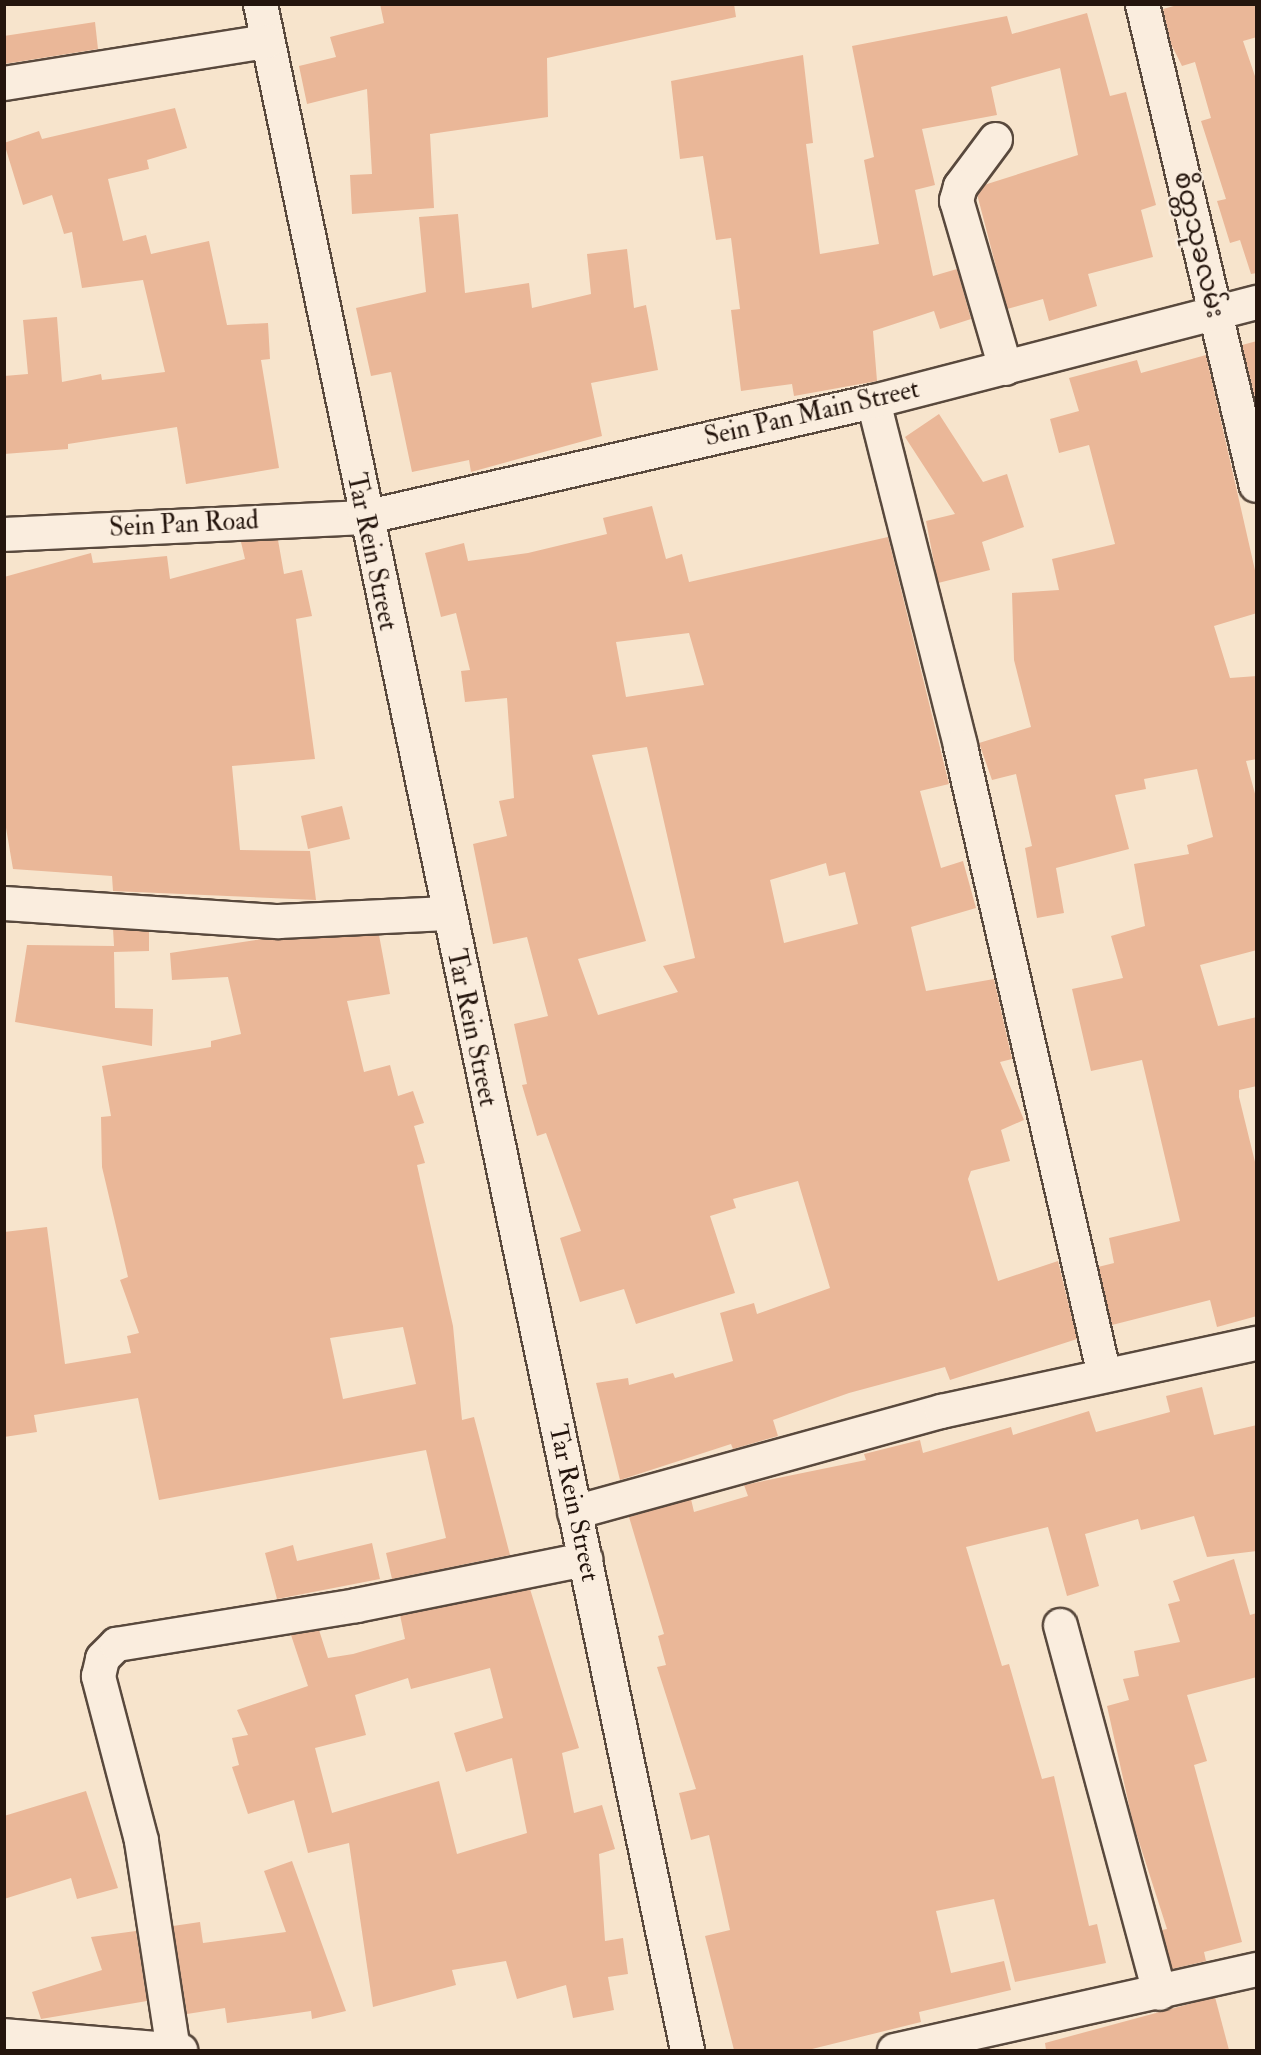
<!DOCTYPE html>
<meta charset="utf-8">
<style>
body{margin:0}
#map{position:relative;width:1261px;height:2055px;overflow:hidden;background:#f7e4cc;font-family:"IM FELL Double Pica","Noto Sans Myanmar",serif}
div>[style]{position:absolute}
[style*='--x']{left:calc(var(--x)*1px);top:calc(var(--y)*1px);width:calc(var(--w)*1px);rotate:calc(var(--a)*1deg)}
.building>*{inset:0;background:#eab798}
.roads{filter:drop-shadow(2px 0 #59493d) drop-shadow(-2px 0 #59493d) drop-shadow(0 2px #59493d) drop-shadow(0 -2px #59493d)}
.minor>*{height:33px;margin:-16.5px;padding:0 16.5px;transform-origin:16.5px;border-radius:16.5px;background:#faedde}
span{translate:-50% -50%;white-space:nowrap;text-align:center;line-height:1.15;-webkit-text-stroke:4.5px #faedde;paint-order:stroke}
.street-label{font-size:26px;color:#24150d}
.frame{position:absolute;inset:0;border:6px solid #24150d;pointer-events:none}
</style>
<div id="map">
<div class="building">
<div style="clip-path:polygon(380px 4px,734px 4px,736px 17px,547px 58px,548px 117px,430px 134px,434px 208px,352px 214px,350px 175px,372px 174px,367px 89px,307px 104px,299px 66px,336px 57px,330px 37px,384px 23px)"></div>
<div style="clip-path:polygon(1181px 4px,1257px 4px,1257px 37px,1243px 41px,1257px 82px,1257px 273px,1251px 274px,1240px 240px,1230px 243px,1217px 201px,1226px 199px,1201px 121px,1211px 118px,1195px 62px,1182px 66px,1171px 44px,1163px 9px)"></div>
<div style="clip-path:polygon(1087px 13px,1110px 96px,1126px 92px,1156px 205px,1141px 210px,1153px 257px,1088px 274px,1097px 306px,1049px 321px,1043px 299px,1007px 309px,977px 194px,984px 185px,1078px 155px,1060px 68px,991px 87px,997px 115px,922px 129px,935px 185px,915px 190px,933px 276px,957px 269px,971px 319px,940px 329px,934px 311px,873px 331px,877px 381px,794px 396px,792px 384px,741px 391px,731px 310px,740px 309px,731px 238px,716px 240px,703px 156px,680px 159px,671px 81px,803px 55px,813px 143px,806px 144px,820px 254px,879px 244px,864px 160px,874px 157px,852px 46px,1007px 16px,1012px 34px)"></div>
<div style="clip-path:polygon(95px 22px,98px 49px,4px 64px,4px 36px)"></div>
<div style="clip-path:polygon(175px 108px,187px 148px,147px 160px,149px 169px,108px 179px,123px 241px,146px 235px,151px 254px,209px 241px,227px 325px,268px 323px,270px 359px,261px 360px,279px 468px,186px 484px,177px 427px,68px 444px,68px 449px,4px 454px,4px 376px,28px 374px,23px 320px,57px 317px,62px 382px,101px 374px,102px 380px,165px 372px,143px 280px,82px 288px,72px 232px,64px 234px,52px 195px,23px 205px,4px 143px,39px 131px,42px 139px)"></div>
<div style="clip-path:polygon(458px 214px,465px 293px,529px 283px,532px 308px,591px 294px,587px 254px,627px 249px,634px 308px,646px 305px,658px 370px,591px 383px,602px 436px,471px 472px,469px 460px,412px 472px,391px 372px,371px 376px,356px 308px,426px 292px,419px 217px)"></div>
<div style="clip-path:polygon(1257px 341px,1257px 406px,1242px 345px)"></div>
<div style="clip-path:polygon(1206px 355px,1257px 579px,1257px 613px,1214px 626px,1230px 678px,1257px 676px,1257px 759px,1246px 761px,1257px 801px,1257px 950px,1200px 965px,1218px 1026px,1257px 1017px,1257px 1086px,1239px 1090px,1239px 1097px,1257px 1170px,1257px 1316px,1217px 1327px,1210px 1300px,1112px 1325px,1098px 1267px,1114px 1263px,1109px 1238px,1180px 1221px,1142px 1060px,1091px 1071px,1072px 989px,1123px 978px,1111px 936px,1145px 926px,1134px 864px,1189px 854px,1187px 845px,1213px 837px,1197px 769px,1144px 779px,1146px 789px,1115px 795px,1129px 849px,1056px 868px,1064px 913px,1037px 918px,1025px 848px,1032px 846px,1016px 774px,992px 780px,979px 743px,1031px 727px,1014px 660px,1012px 593px,1059px 590px,1052px 559px,1115px 544px,1089px 445px,1059px 453px,1050px 419px,1079px 411px,1069px 378px,1137px 360px,1141px 373px)"></div>
<div style="clip-path:polygon(939px 414px,983px 482px,1007px 474px,1024px 527px,982px 542px,990px 570px,938px 583px,926px 521px,955px 514px,905px 437px)"></div>
<div style="clip-path:polygon(evenodd,652px 506px,666px 559px,682px 554px,689px 582px,888px 537px,949px 784px,920px 791px,941px 868px,963px 861px,976px 908px,911px 927px,926px 991px,994px 979px,1012px 1059px,1000px 1062px,1024px 1120px,1001px 1130px,1010px 1161px,971px 1171px,968px 1179px,998px 1281px,1058px 1261px,1077px 1339px,950px 1380px,945px 1367px,849px 1393px,773px 1420px,778px 1436px,733px 1449px,731px 1444px,620px 1480px,596px 1383px,628px 1378px,629px 1385px,673px 1373px,675px 1378px,733px 1361px,720px 1313px,754px 1303px,757px 1314px,830px 1288px,798px 1181px,733px 1199px,736px 1208px,710px 1216px,735px 1293px,636px 1324px,624px 1289px,580px 1302px,560px 1238px,581px 1231px,546px 1133px,537px 1136px,522px 1085px,527px 1084px,514px 1024px,548px 1016px,527px 937px,493px 944px,473px 844px,507px 836px,499px 801px,514px 798px,507px 698px,465px 702px,461px 671px,470px 670px,456px 613px,441px 617px,425px 553px,464px 543px,468px 561px,528px 553px,607px 534px,603px 518px,652px 506px,689px 633px,704px 685px,626px 697px,616px 642px,689px 633px,652px 506px,647px 747px,695px 958px,663px 966px,678px 992px,598px 1015px,578px 959px,646px 941px,592px 755px,647px 747px,652px 506px,826px 863px,829px 876px,845px 872px,858px 924px,784px 943px,770px 880px,826px 863px)"></div>
<div style="clip-path:polygon(278px 540px,284px 574px,302px 570px,312px 616px,296px 619px,315px 759px,232px 766px,240px 850px,310px 851px,316px 900px,113px 891px,112px 876px,13px 869px,4px 816px,4px 577px,91px 553px,93px 563px,167px 556px,170px 579px,245px 559px,241px 542px)"></div>
<div style="clip-path:polygon(342px 806px,350px 839px,308px 849px,301px 816px)"></div>
<div style="clip-path:polygon(113px 929px,149px 931px,149px 951px,114px 952px,115px 1008px,153px 1009px,152px 1046px,15px 1022px,27px 945px,114px 946px)"></div>
<div style="clip-path:polygon(evenodd,379px 935px,390px 994px,347px 1001px,364px 1072px,390px 1065px,398px 1096px,413px 1091px,424px 1123px,414px 1126px,425px 1163px,417px 1165px,453px 1326px,462px 1420px,474px 1417px,510px 1555px,392px 1579px,386px 1553px,446px 1538px,426px 1450px,159px 1500px,138px 1398px,34px 1415px,37px 1432px,4px 1437px,4px 1232px,47px 1227px,65px 1364px,131px 1353px,127px 1336px,139px 1333px,120px 1280px,128px 1277px,102px 1167px,101px 1117px,111px 1116px,102px 1066px,211px 1047px,211px 1041px,241px 1034px,228px 977px,172px 980px,170px 953px,262px 939px,379px 935px,403px 1327px,416px 1384px,343px 1399px,330px 1338px,403px 1327px)"></div>
<div style="clip-path:polygon(1202px 1387px,1214px 1435px,1257px 1425px,1257px 1551px,1207px 1557px,1194px 1516px,1141px 1530px,1138px 1519px,1085px 1534px,1099px 1586px,1067px 1596px,1048px 1527px,966px 1547px,1002px 1666px,1009px 1664px,1042px 1779px,1054px 1776px,1089px 1926px,1097px 1924px,1106px 1963px,1015px 1982px,994px 1899px,936px 1911px,951px 1973px,1004px 1961px,1011px 1990px,919px 2012px,921px 2022px,808px 2050px,734px 2050px,705px 1936px,730px 1930px,709px 1835px,691px 1840px,679px 1793px,696px 1789px,657px 1667px,666px 1665px,658px 1636px,664px 1634px,629px 1517px,691px 1499px,694px 1512px,748px 1496px,744px 1485px,866px 1460px,864px 1454px,920px 1440px,923px 1453px,1011px 1427px,1013px 1435px,1089px 1411px,1096px 1432px,1170px 1412px,1166px 1396px)"></div>
<div style="clip-path:polygon(372px 1543px,380px 1579px,277px 1599px,265px 1553px,293px 1545px,297px 1561px)"></div>
<div style="clip-path:polygon(1234px 1559px,1250px 1615px,1257px 1613px,1257px 1677px,1187px 1695px,1207px 1761px,1194px 1765px,1242px 1942px,1204px 1952px,1206px 1961px,1172px 1969px,1162px 1930px,1167px 1929px,1133px 1823px,1107px 1706px,1129px 1700px,1123px 1679px,1139px 1676px,1134px 1651px,1180px 1642px,1168px 1604px,1180px 1601px,1173px 1581px)"></div>
<div style="clip-path:polygon(evenodd,530px 1589px,579px 1748px,562px 1753px,574px 1813px,602px 1805px,615px 1849px,599px 1854px,605px 1941px,623px 1938px,628px 1974px,608px 1977px,614px 2010px,573px 2018px,566px 1985px,517px 1999px,506px 1961px,452px 1970px,456px 1985px,373px 2007px,349px 1843px,308px 1853px,294px 1800px,248px 1814px,232px 1767px,239px 1765px,232px 1738px,248px 1735px,237px 1710px,308px 1686px,291px 1635px,319px 1630px,328px 1658px,353px 1654px,405px 1639px,400px 1615px,530px 1589px,490px 1668px,503px 1718px,454px 1733px,466px 1772px,512px 1758px,527px 1833px,457px 1854px,439px 1781px,332px 1813px,315px 1748px,366px 1735px,355px 1695px,408px 1678px,411px 1689px,490px 1668px)"></div>
<div style="clip-path:polygon(86px 1791px,118px 1888px,77px 1899px,71px 1878px,4px 1899px,4px 1816px)"></div>
<div style="clip-path:polygon(292px 1861px,346px 2011px,312px 2019px,311px 2011px,227px 2023px,225px 2008px,187px 2014px,173px 1926px,200px 1922px,203px 1943px,286px 1932px,264px 1871px)"></div>
<div style="clip-path:polygon(136px 1931px,147px 2001px,41px 2019px,32px 1992px,102px 1970px,91px 1937px)"></div>
<div style="clip-path:polygon(1215px 1997px,1229px 2050px,1046px 2050px,1045px 2043px)"></div>
</div>
<div class="roads">
<div class="minor">
<div style="--x:260;--y:4;--w:2090;--a:78.21"></div>
<div style="--x:1142;--y:4;--w:494;--a:76.7"></div>
<div style="--x:4;--y:83;--w:266;--a:-9.1"></div>
<div style="--x:995;--y:139;--w:59;--a:126.7"></div>
<div style="--x:960;--y:186;--w:15;--a:106"></div>
<div style="--x:956;--y:200;--w:175;--a:73.7"></div>
<div style="--x:873;--y:401;--w:356;--a:75.8"></div>
<div style="--x:960;--y:746;--w:645;--a:77.11"></div>
<div style="--x:4;--y:534;--w:360;--a:-2.7"></div>
<div style="--x:364;--y:517;--w:522;--a:-12.84"></div>
<div style="--x:873;--y:401;--w:396;--a:-14.5"></div>
<div style="--x:4;--y:903;--w:275;--a:3.8"></div>
<div style="--x:278;--y:921;--w:169;--a:-2.7"></div>
<div style="--x:574;--y:1512;--w:381;--a:-15.4"></div>
<div style="--x:941;--y:1411;--w:322;--a:-12.2"></div>
<div style="--x:1060;--y:1625;--w:381;--a:74.9"></div>
<div style="--x:4;--y:2035;--w:177;--a:4.9"></div>
<div style="--x:173;--y:2050;--w:212;--a:-98.7"></div>
<div style="--x:141;--y:1840;--w:170;--a:-104.7"></div>
<div style="--x:98;--y:1676;--w:18;--a:-77"></div>
<div style="--x:102;--y:1658;--w:20;--a:-45"></div>
<div style="--x:116;--y:1644;--w:243;--a:-9.2"></div>
<div style="--x:356;--y:1605;--w:234;--a:-11.4"></div>
<div style="--x:894;--y:2050;--w:371;--a:-12.6"></div>
</div>
</div>
<div class="street-label">
<span style="left:1198px;top:245px;rotate:77deg">စိတ္တသုခလမ်း</span>
<span style="left:812px;top:414px;rotate:-13deg">Sein Pan Main Street</span>
<span style="left:184px;top:525px;rotate:-3deg">Sein Pan Road</span>
<span style="left:371px;top:552px;rotate:78deg">Tar Rein Street</span>
<span style="left:471px;top:1028px;rotate:78deg">Tar Rein Street</span>
<span style="left:573px;top:1503px;rotate:78deg">Tar Rein Street</span>
</div>
<div class="frame"></div>
</div>
